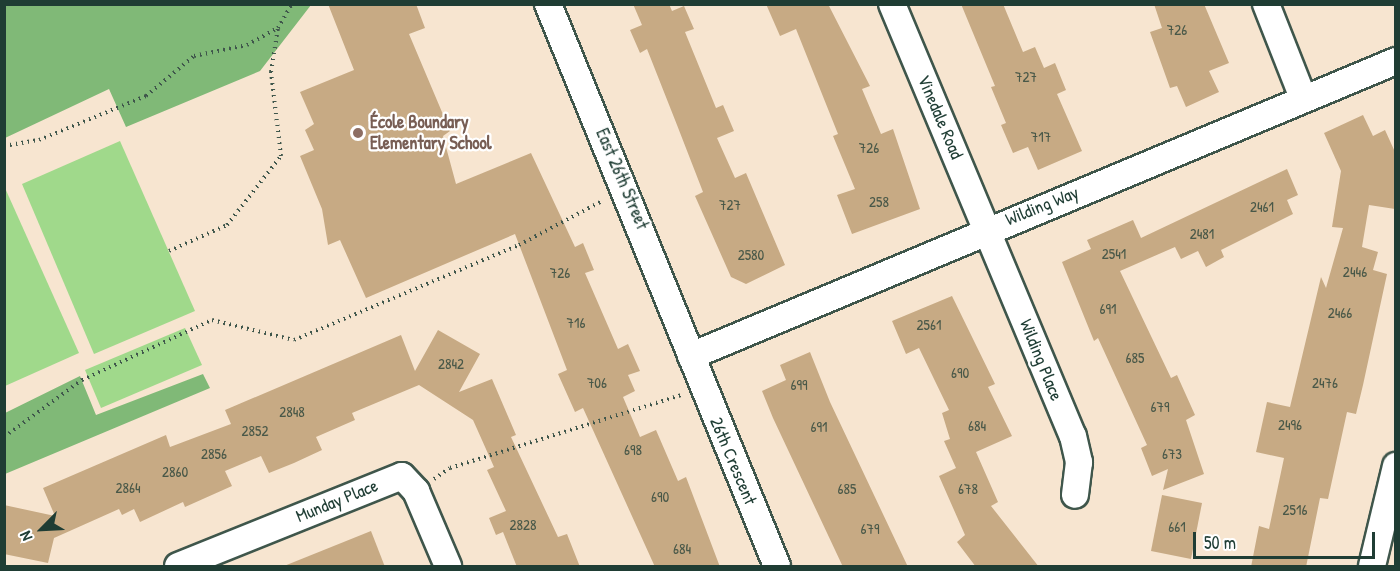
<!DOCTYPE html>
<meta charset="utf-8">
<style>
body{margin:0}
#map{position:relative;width:1400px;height:571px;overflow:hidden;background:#f7e5d0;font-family:"Patrick Hand",sans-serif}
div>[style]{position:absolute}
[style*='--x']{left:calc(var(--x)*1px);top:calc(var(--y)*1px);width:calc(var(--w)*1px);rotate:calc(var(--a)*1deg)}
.green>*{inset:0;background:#a0d98b}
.forest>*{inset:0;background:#80b977}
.building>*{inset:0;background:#c7aa84}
.path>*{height:4px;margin-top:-2px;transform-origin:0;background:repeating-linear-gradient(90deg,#3f564b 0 1.5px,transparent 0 6px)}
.roads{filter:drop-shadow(2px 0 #3f564b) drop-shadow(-2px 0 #3f564b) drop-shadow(0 2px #3f564b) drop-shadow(0 -2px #3f564b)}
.minor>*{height:26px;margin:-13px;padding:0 13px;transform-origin:13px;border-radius:13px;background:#fff}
.dots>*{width:16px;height:16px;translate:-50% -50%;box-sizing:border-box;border:3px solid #fff;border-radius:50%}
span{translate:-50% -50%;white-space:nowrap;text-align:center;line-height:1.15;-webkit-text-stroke:4.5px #fff;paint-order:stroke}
.number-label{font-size:15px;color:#495848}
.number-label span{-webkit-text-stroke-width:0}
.street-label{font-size:18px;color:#1f3d34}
.education-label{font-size:18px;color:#785e54;font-weight:700}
.left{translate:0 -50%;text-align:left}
.frame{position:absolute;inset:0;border:6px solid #1f3d34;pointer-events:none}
.north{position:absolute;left:12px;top:499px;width:60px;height:60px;-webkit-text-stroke:4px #fff;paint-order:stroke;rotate:246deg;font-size:16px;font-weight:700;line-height:24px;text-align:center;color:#1f3d34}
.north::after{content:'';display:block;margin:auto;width:21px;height:27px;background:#1f3d34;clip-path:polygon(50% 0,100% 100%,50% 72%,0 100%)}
.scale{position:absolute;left:1193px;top:532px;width:182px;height:27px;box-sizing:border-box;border:3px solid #1f3d34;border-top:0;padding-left:8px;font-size:18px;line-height:21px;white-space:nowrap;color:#1f3d34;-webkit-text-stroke:4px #fff;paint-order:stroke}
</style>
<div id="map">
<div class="green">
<div style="clip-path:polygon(120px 141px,195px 311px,94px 354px,22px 184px)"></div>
<div style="clip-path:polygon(5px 188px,79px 353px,5px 386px,4px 189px)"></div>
<div style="clip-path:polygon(185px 328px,202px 365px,101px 408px,85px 370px)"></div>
</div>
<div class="forest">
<div style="clip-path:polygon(4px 5px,5px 4px,311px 5px,260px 71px,126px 127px,109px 89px,5px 138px)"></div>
<div style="clip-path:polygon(203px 374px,210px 388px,5px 474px,5px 413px,80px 376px,96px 415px)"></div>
</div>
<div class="building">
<div style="clip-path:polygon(328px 4px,416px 4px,425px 28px,409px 34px,450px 131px,443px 136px,456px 184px,531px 153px,575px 247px,583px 243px,594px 270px,585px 273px,618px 349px,628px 344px,640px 371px,628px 375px,635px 391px,623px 397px,640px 437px,656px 430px,678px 481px,686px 477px,720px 567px,655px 567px,583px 408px,575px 412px,558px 374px,567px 370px,515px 234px,366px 298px,340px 240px,328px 245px,322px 209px,300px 156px,314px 150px,305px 130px,314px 124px,300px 92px,354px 70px)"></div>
<div style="clip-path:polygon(633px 4px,669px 4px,672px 11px,684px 6px,694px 29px,685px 32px,716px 108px,723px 105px,734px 131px,717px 138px,735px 178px,746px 173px,785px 265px,746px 284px,731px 277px,695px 196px,703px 192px,677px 125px,647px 49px,640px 53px,630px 30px,642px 25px)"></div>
<div style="clip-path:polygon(766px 4px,828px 4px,870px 86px,862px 89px,881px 134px,893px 129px,920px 209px,852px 234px,837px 195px,855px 189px,833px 136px,838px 134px,796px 29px,780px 36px)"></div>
<div style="clip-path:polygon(961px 4px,1003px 4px,1023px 52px,1035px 47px,1044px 68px,1055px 63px,1066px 90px,1057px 94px,1082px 151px,1038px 170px,1028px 147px,1013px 153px,1001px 125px,1006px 123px,991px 87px,995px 86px)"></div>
<div style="clip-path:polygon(1154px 4px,1204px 4px,1229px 63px,1209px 71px,1219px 92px,1186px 107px,1177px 86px,1170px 88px,1150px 32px,1162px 28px)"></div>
<div style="clip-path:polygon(1363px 115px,1373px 136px,1385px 130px,1395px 152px,1395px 209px,1369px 205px,1362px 247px,1378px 252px,1373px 270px,1387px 274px,1363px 385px,1356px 414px,1347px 412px,1328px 499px,1320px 498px,1306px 567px,1251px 567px,1259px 526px,1269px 529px,1284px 458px,1256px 452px,1267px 402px,1290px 407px,1321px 277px,1326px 288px,1343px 228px,1332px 227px,1341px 171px,1324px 133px)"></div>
<div style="clip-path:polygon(1287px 169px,1298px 195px,1287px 200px,1293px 214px,1221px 250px,1224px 257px,1206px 267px,1198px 251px,1181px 259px,1175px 247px,1120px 271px,1171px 378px,1177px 375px,1195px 415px,1186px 420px,1204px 474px,1163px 490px,1168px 469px,1152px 476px,1141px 448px,1147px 445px,1098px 338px,1094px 341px,1062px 262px,1091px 249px,1087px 240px,1133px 220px,1141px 238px)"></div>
<div style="clip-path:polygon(952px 296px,995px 384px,988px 387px,1012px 436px,976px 452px,998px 502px,991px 506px,1039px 567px,976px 567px,957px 542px,965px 535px,939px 476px,956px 468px,944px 441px,950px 439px,942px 413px,949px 410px,919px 348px,906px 354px,892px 321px)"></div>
<div style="clip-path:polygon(438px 330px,480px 354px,459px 392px,492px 379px,516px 435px,511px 437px,558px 537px,567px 534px,580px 567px,517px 567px,503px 532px,496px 535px,489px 518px,506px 511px,487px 470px,494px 467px,473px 420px,419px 385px,352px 413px,355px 420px,316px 437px,322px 450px,294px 463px,269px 473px,261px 456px,225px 471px,232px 486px,185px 507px,183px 502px,140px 522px,134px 509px,122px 515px,119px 509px,54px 538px,48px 563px,4px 554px,4px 505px,55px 516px,43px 488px,166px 435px,170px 447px,231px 424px,225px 410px,401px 335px,415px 371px)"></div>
<div style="clip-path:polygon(810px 352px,830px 402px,908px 567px,843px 567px,773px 418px,762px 391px,786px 380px,780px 365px)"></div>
<div style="clip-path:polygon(1162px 495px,1202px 503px,1191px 559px,1151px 551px)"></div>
<div style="clip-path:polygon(371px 531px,385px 567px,284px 567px,284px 566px)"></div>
</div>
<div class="path">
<div style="--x:4;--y:146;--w:36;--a:-10"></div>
<div style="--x:39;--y:140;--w:116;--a:-22.4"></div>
<div style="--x:146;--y:96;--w:62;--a:-39.8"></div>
<div style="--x:194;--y:56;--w:54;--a:-11.7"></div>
<div style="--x:247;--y:45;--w:35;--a:-29"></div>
<div style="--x:169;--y:251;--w:64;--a:-24.1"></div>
<div style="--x:227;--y:225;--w:88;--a:-52"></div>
<div style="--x:281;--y:156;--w:85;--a:-96.8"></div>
<div style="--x:271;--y:72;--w:45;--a:-81"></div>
<div style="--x:278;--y:28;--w:28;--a:-60"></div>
<div style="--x:4;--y:437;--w:97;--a:-36.2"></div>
<div style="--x:82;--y:380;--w:143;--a:-24.8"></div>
<div style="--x:212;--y:320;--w:84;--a:13.7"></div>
<div style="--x:294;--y:340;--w:244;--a:-22.9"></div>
<div style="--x:519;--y:245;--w:94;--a:-27.9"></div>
<div style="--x:434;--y:479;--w:19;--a:-35"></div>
<div style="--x:450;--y:468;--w:243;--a:-17.5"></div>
</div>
<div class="roads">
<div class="minor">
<div style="--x:548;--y:4;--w:607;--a:67.83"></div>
<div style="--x:892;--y:4;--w:468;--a:67.3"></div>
<div style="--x:1073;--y:436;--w:27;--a:77"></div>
<div style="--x:1079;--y:462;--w:33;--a:97"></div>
<div style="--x:1266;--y:4;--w:101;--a:68.5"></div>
<div style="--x:691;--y:356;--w:764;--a:-22.71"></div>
<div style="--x:178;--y:566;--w:241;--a:-21.9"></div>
<div style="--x:402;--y:476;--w:21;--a:47"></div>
<div style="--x:416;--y:491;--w:82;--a:66.9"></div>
<div style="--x:1372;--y:566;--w:103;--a:-76.5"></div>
</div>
</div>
<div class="dots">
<div style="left:358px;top:133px;background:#8d6e63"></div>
</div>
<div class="number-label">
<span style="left:1177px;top:30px">726</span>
<span style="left:1026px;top:77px">727</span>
<span style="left:1041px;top:137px">717</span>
<span style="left:869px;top:148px">726</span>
<span style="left:879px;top:202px">258</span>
<span style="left:730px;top:205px">727</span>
<span style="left:1262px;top:207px">2461</span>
<span style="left:1202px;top:234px">2481</span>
<span style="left:1114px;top:254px">2541</span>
<span style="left:751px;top:255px">2580</span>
<span style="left:1355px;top:272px">2446</span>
<span style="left:560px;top:273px">726</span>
<span style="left:1108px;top:309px">691</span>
<span style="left:1340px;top:313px">2466</span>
<span style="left:576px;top:323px">716</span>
<span style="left:929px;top:325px">2561</span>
<span style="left:1135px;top:358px">685</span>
<span style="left:451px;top:364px">2842</span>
<span style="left:960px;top:373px">690</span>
<span style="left:597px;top:383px">706</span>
<span style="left:1325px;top:383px">2476</span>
<span style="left:799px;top:385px">699</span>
<span style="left:1160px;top:407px">679</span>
<span style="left:292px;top:412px">2848</span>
<span style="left:1290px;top:425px">2496</span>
<span style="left:977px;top:426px">684</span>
<span style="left:819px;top:427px">691</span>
<span style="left:255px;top:431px">2852</span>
<span style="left:633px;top:450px">698</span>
<span style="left:214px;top:454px">2856</span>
<span style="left:1172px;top:454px">673</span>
<span style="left:175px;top:472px">2860</span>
<span style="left:128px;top:488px">2864</span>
<span style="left:847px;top:489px">685</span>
<span style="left:968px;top:489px">678</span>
<span style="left:660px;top:497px">690</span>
<span style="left:1295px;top:510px">2516</span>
<span style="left:523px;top:525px">2828</span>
<span style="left:1177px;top:527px">661</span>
<span style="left:870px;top:529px">679</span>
<span style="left:682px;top:549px">684</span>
</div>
<div class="street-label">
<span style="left:940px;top:117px;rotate:67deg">Vinedale Road</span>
<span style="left:622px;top:179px;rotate:67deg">East 26th Street</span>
<span style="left:1042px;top:206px;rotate:-22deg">Wilding Way</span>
<span style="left:1041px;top:360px;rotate:68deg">Wilding Place</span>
<span style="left:733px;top:461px;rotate:67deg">26th Crescent</span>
<span style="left:337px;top:501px;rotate:-22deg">Munday Place</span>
</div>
<div class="education-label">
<span class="left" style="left:370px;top:133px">École Boundary<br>Elementary School</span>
</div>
<div class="frame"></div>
<div class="north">N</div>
<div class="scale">50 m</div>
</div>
